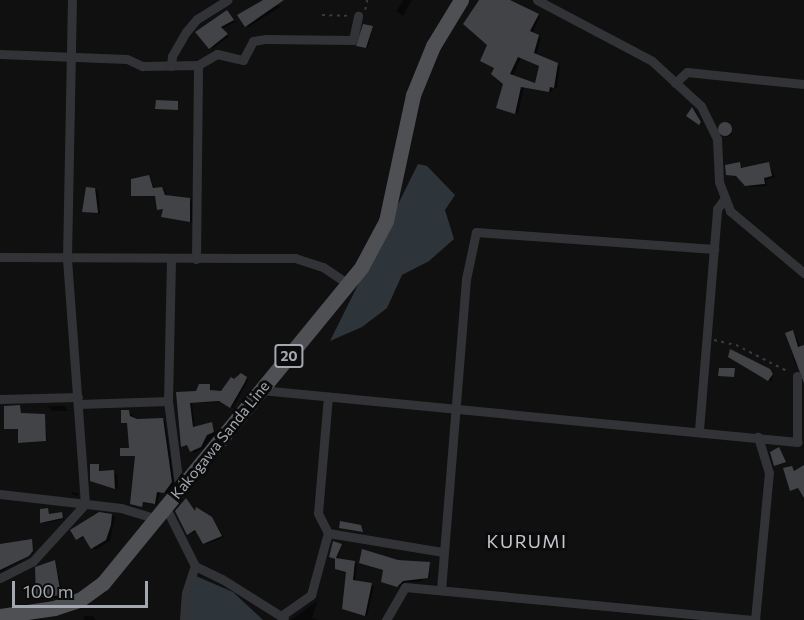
<!DOCTYPE html>
<style>
body{margin:0}
#map{position:relative;width:804px;height:620px;overflow:hidden;background:#101011;font-family:Commissioner,sans-serif}
div>[style]{position:absolute}
[style*='--x']{left:calc(var(--x)*1px);top:calc(var(--y)*1px);width:calc(var(--w)*1px);rotate:calc(var(--a)*1deg)}
.water>*{inset:0;background:#2d353a}
.shadow>*{inset:0;background:#0007}
.building>*{inset:0;background:#424346}
.round{border-radius:50%}
.path>*{height:1.5px;margin-top:-0.75px;transform-origin:0;background:repeating-linear-gradient(90deg,#383a3d 0 3px,transparent 0 7.5px)}
.minor>*{height:9px;margin:-4.5px;padding:0 4.5px;transform-origin:4.5px;border-radius:4.5px;background:#323336}
.primary>*{height:15px;margin:-7.5px;padding:0 7.5px;transform-origin:7.5px;border-radius:7.5px;background:#4e5054}
span{translate:-50% -50%;white-space:nowrap;text-align:center;line-height:1.15;-webkit-text-stroke:6px #0b0b0c;paint-order:stroke}
.shield-label span{padding:2px 4px;background:#0b0b0c;border:2px solid;border-radius:4px;-webkit-text-stroke-width:0}
.shield-label{font-size:14px;color:#a3a8b0;font-weight:700}
.street-label{font-size:15px;color:#a3a8b0}
.quarter-label{font-size:18px;color:#c4c7cd;letter-spacing:1.5px}
.scale{position:absolute;left:12px;top:581px;width:136px;height:27px;box-sizing:border-box;border:3px solid #a3a8b0;border-top:0;padding-left:8px;font-size:18px;line-height:21px;white-space:nowrap;color:#a3a8b0;-webkit-text-stroke:4px #0b0b0c;paint-order:stroke}
</style>
<div id="map">
<div class="water">
<div style="clip-path:polygon(418px 164px,427px 166px,455px 195px,445px 210px,454px 239px,429px 261px,402px 275px,387px 308px,362px 327px,330px 341px)"></div>
<div style="clip-path:polygon(196px 576px,233px 592px,263px 620px,188px 620px,184px 594px)"></div>
</div>
<div class="shadow">
<div style="clip-path:polygon(263px 0,283px 0,269px 6px,282px 6px,249px 27px,246px 26px)"></div>
<div style="clip-path:polygon(404px 0,412px 0,403px 16px,396px 11px)"></div>
<div style="clip-path:polygon(evenodd,481px 0,508px 0,540px 16px,532px 34px,541px 38px,536px 56px,560px 66px,557px 88px,553px 87px,552px 92px,524px 87px,518px 114px,501px 109px,505px 84px,489px 44px,481px 0,521px 58px,541px 66px,536px 85px,512px 77px,521px 58px)"></div>
<div style="clip-path:polygon(227px 12px,235px 22px,222px 29px,229px 36px,212px 49px)"></div>
<div style="clip-path:polygon(372px 27px,368px 48px,357px 46px)"></div>
<div style="clip-path:polygon(692px 109px,695px 110px,703px 125px,688px 116px)"></div>
<div style="clip-path:polygon(729px 123px,732px 135px,726px 137px,720px 124px)"></div>
<div style="clip-path:polygon(739px 164px,744px 169px,769px 164px,775px 177px,766px 180px,767px 186px,750px 187px,742px 179px,727px 174px)"></div>
<div style="clip-path:polygon(149px 176px,155px 189px,165px 190px,167px 196px,192px 201px,192px 222px,163px 217px,164px 210px,158px 209px,157px 197px,132px 195px)"></div>
<div style="clip-path:polygon(95px 189px,98px 191px,100px 214px,84px 211px)"></div>
<div style="clip-path:polygon(793px 331px,801px 348px,804px 347px,804px 372px,795px 364px,789px 343px)"></div>
<div style="clip-path:polygon(731px 351px,773px 373px,772px 382px,730px 356px)"></div>
<div style="clip-path:polygon(241px 375px,248px 380px,233px 408px,223px 402px,192px 403px,195px 428px,211px 423px,216px 433px,204px 448px,194px 453px,189px 446px,182px 446px,178px 394px,197px 393px,210px 385px,212px 392px,222px 393px)"></div>
<div style="clip-path:polygon(48px 406px,65px 406px,68px 411px,52px 411px)"></div>
<div style="clip-path:polygon(20px 407px,22px 415px,45px 416px,47px 441px,21px 443px,20px 429px,6px 429px)"></div>
<div style="clip-path:polygon(129px 412px,137px 420px,165px 421px,174px 483px,167px 493px,160px 492px,157px 504px,131px 503px,136px 456px,122px 455px,130px 449px,129px 423px,123px 422px)"></div>
<div style="clip-path:polygon(98px 465px,101px 472px,117px 474px,118px 489px,95px 482px)"></div>
<div style="clip-path:polygon(72px 492px,78px 493px,78px 496px,71px 494px)"></div>
<div style="clip-path:polygon(197px 509px,213px 519px,224px 537px,207px 544px,198px 531px,188px 534px)"></div>
<div style="clip-path:polygon(48px 510px,50px 515px,62px 513px,64px 519px,44px 523px)"></div>
<div style="clip-path:polygon(111px 515px,115px 517px,110px 541px,95px 550px,86px 538px,77px 539px)"></div>
<div style="clip-path:polygon(31px 541px,34px 552px,30px 556px,0 572px,0 545px)"></div>
<div style="clip-path:polygon(341px 545px,338px 560px,357px 564px,355px 582px,374px 586px,367px 616px,346px 609px,347px 572px,330px 556px)"></div>
<div style="clip-path:polygon(55px 561px,64px 597px,41px 599px,38px 597px)"></div>
<div style="clip-path:polygon(429px 564px,430px 578px,423px 577px,422px 582px,406px 582px,401px 587px,386px 583px)"></div>
<div style="clip-path:polygon(320px 594px,312px 618px,319px 620px,291px 620px,317px 601px)"></div>
<div style="clip-path:polygon(84px 616px,93px 616px,96px 620px,84px 620px)"></div>
</div>
<div class="building">
<div style="clip-path:polygon(263px 0,284px 0,245px 27px,237px 15px)"></div>
<div style="clip-path:polygon(evenodd,479px 0,510px 0,539px 14px,530px 31px,539px 35px,534px 53px,558px 63px,554px 88px,550px 87px,549px 92px,521px 87px,515px 114px,496px 108px,503px 84px,491px 74px,494px 68px,480px 61px,487px 45px,463px 24px,479px 0,518px 57px,539px 66px,535px 83px,510px 74px,518px 57px)"></div>
<div style="clip-path:polygon(227px 10px,234px 20px,221px 27px,228px 34px,209px 49px,195px 32px)"></div>
<div style="clip-path:polygon(363px 24px,373px 26px,366px 48px,356px 46px)"></div>
<div style="clip-path:polygon(156px 100px,178px 101px,178px 110px,155px 109px)"></div>
<div style="clip-path:polygon(692px 107px,701px 122px,699px 125px,686px 116px)"></div>
<div class="round" style="left:718px;top:122px;width:14px;height:14px"></div>
<div style="clip-path:polygon(740px 162px,741px 168px,769px 162px,772px 176px,764px 178px,765px 184px,745px 186px,736px 176px,726px 175px,725px 165px)"></div>
<div style="clip-path:polygon(149px 175px,153px 188px,162px 187px,165px 195px,190px 198px,190px 222px,161px 217px,163px 209px,157px 210px,155px 196px,131px 196px,131px 179px)"></div>
<div style="clip-path:polygon(86px 187px,95px 188px,98px 213px,82px 212px)"></div>
<div style="clip-path:polygon(793px 330px,798px 347px,804px 345px,804px 383px,785px 333px)"></div>
<div style="clip-path:polygon(730px 349px,770px 369px,773px 374px,768px 381px,728px 357px)"></div>
<div style="clip-path:polygon(719px 368px,735px 368px,734px 377px,718px 376px)"></div>
<div style="clip-path:polygon(241px 373px,247px 377px,245px 382px,230px 408px,219px 401px,190px 403px,193px 427px,212px 422px,214px 432px,207px 435px,201px 447px,190px 452px,187px 445px,181px 447px,176px 392px,196px 391px,199px 384px,210px 384px,210px 390px,221px 391px,231px 377px,234px 379px)"></div>
<div style="clip-path:polygon(20px 405px,21px 413px,45px 414px,46px 441px,18px 443px,18px 429px,4px 429px,4px 406px)"></div>
<div style="clip-path:polygon(121px 410px,129px 410px,130px 416px,137px 419px,163px 418px,172px 482px,164px 493px,157px 492px,155px 504px,143px 502px,142px 507px,130px 504px,135px 456px,120px 456px,120px 448px,129px 448px,127px 423px,121px 423px)"></div>
<div style="clip-path:polygon(779px 447px,786px 462px,774px 466px,770px 452px)"></div>
<div style="clip-path:polygon(90px 464px,99px 464px,99px 471px,114px 470px,115px 489px,90px 481px)"></div>
<div style="clip-path:polygon(804px 465px,804px 498px,798px 488px,790px 491px,783px 468px,792px 466px,794px 471px)"></div>
<div style="clip-path:polygon(186px 498px,195px 511px,196px 507px,212px 517px,222px 536px,203px 544px,195px 530px,187px 535px,175px 511px)"></div>
<div style="clip-path:polygon(48px 508px,49px 514px,62px 512px,63px 518px,40px 523px,40px 509px)"></div>
<div style="clip-path:polygon(99px 512px,112px 514px,111px 525px,106px 540px,91px 549px,83px 536px,76px 540px,70px 530px)"></div>
<div style="clip-path:polygon(340px 521px,361px 525px,363px 532px,339px 528px)"></div>
<div style="clip-path:polygon(32px 539px,33px 551px,29px 556px,0 570px,0 544px)"></div>
<div style="clip-path:polygon(333px 541px,342px 544px,336px 558px,355px 561px,353px 580px,372px 583px,365px 616px,342px 609px,346px 572px,335px 569px,335px 559px,329px 557px)"></div>
<div style="clip-path:polygon(362px 549px,398px 560px,430px 562px,428px 578px,403px 581px,397px 587px,381px 582px,383px 570px,359px 563px)"></div>
<div style="clip-path:polygon(55px 560px,61px 595px,36px 598px,35px 567px)"></div>
</div>
<div class="path">
<div style="--x:365;--y:10;--w:10;--a:-79"></div>
<div style="--x:322;--y:15;--w:25;--a:2"></div>
<div style="--x:714;--y:340;--w:23;--a:13"></div>
<div style="--x:736;--y:345;--w:59;--a:27"></div>
</div>
<div class="minor">
<div style="--x:537;--y:0;--w:130;--a:27.9"></div>
<div style="--x:652;--y:61;--w:67;--a:42.6"></div>
<div style="--x:701;--y:106;--w:37;--a:64"></div>
<div style="--x:717;--y:139;--w:43;--a:87.3"></div>
<div style="--x:719;--y:182;--w:31;--a:69"></div>
<div style="--x:730;--y:211;--w:97;--a:40"></div>
<div style="--x:0;--y:54;--w:127;--a:2.3"></div>
<div style="--x:127;--y:59;--w:17;--a:25"></div>
<div style="--x:142;--y:66;--w:56;--a:-1"></div>
<div style="--x:198;--y:65;--w:22;--a:-30"></div>
<div style="--x:217;--y:54;--w:27;--a:13"></div>
<div style="--x:243;--y:60;--w:21;--a:-62"></div>
<div style="--x:253;--y:41;--w:12;--a:-9"></div>
<div style="--x:265;--y:39;--w:88;--a:0.7"></div>
<div style="--x:353;--y:40;--w:25;--a:-78"></div>
<div style="--x:171;--y:66;--w:10;--a:-84"></div>
<div style="--x:172;--y:56;--w:28;--a:-60"></div>
<div style="--x:186;--y:32;--w:17;--a:-50"></div>
<div style="--x:197;--y:19;--w:36;--a:-32"></div>
<div style="--x:675;--y:83;--w:16;--a:-43"></div>
<div style="--x:687;--y:72;--w:118;--a:5.9"></div>
<div style="--x:0;--y:257;--w:295;--a:0.2"></div>
<div style="--x:295;--y:258;--w:29;--a:18"></div>
<div style="--x:323;--y:267;--w:30;--a:34"></div>
<div style="--x:171;--y:259;--w:142;--a:91.2"></div>
<div style="--x:168;--y:401;--w:86;--a:82.6"></div>
<div style="--x:196;--y:259;--w:194;--a:-89.4"></div>
<div style="--x:261;--y:390;--w:539;--a:5.54"></div>
<div style="--x:797;--y:442;--w:66;--a:-90"></div>
<div style="--x:0;--y:399;--w:78;--a:-1.5"></div>
<div style="--x:79;--y:404;--w:89;--a:-1.9"></div>
<div style="--x:699;--y:430;--w:222;--a:-85.3"></div>
<div style="--x:717;--y:209;--w:14;--a:-54"></div>
<div style="--x:0;--y:494;--w:122;--a:6.6"></div>
<div style="--x:121;--y:508;--w:39;--a:17"></div>
<div style="--x:166;--y:508;--w:65;--a:63.4"></div>
<div style="--x:195;--y:566;--w:30;--a:26"></div>
<div style="--x:222;--y:579;--w:73;--a:32.2"></div>
<div style="--x:328;--y:533;--w:117;--a:9.4"></div>
<div style="--x:0;--y:578;--w:37;--a:-27"></div>
<div style="--x:33;--y:561;--w:77;--a:-47.6"></div>
<div style="--x:85;--y:504;--w:247;--a:-94.2"></div>
<div style="--x:67;--y:258;--w:258;--a:-88.9"></div>
<div style="--x:441;--y:590;--w:312;--a:-85.4"></div>
<div style="--x:466;--y:279;--w:48;--a:-78"></div>
<div style="--x:476;--y:232;--w:239;--a:4.1"></div>
<div style="--x:281;--y:616;--w:37;--a:-35"></div>
<div style="--x:311;--y:595;--w:64;--a:-74.7"></div>
<div style="--x:328;--y:533;--w:22;--a:-117"></div>
<div style="--x:318;--y:513;--w:117;--a:-85.1"></div>
<div style="--x:184;--y:620;--w:27;--a:-86"></div>
<div style="--x:186;--y:593;--w:28;--a:-72"></div>
<div style="--x:386;--y:620;--w:38;--a:-60"></div>
<div style="--x:405;--y:587;--w:352;--a:5.4"></div>
<div style="--x:755;--y:620;--w:148;--a:-84.6"></div>
<div style="--x:769;--y:473;--w:38;--a:-107"></div>
</div>
<div class="primary">
<div style="--x:0;--y:616;--w:55;--a:-8.4"></div>
<div style="--x:54;--y:608;--w:28;--a:-18"></div>
<div style="--x:81;--y:599;--w:27;--a:-36"></div>
<div style="--x:103;--y:583;--w:409;--a:-50.7"></div>
<div style="--x:362;--y:266;--w:51;--a:-61.9"></div>
<div style="--x:386;--y:221;--w:129;--a:-77.9"></div>
<div style="--x:413;--y:95;--w:53;--a:-67.8"></div>
<div style="--x:433;--y:46;--w:54;--a:-58.7"></div>
</div>
<div class="shield-label">
<span style="left:289px;top:356px">20</span>
</div>
<div class="street-label">
<span style="left:220px;top:440px;rotate:-51deg">Kakogawa Sanda Line</span>
</div>
<div class="quarter-label">
<span style="left:527px;top:541px">KURUMI</span>
</div>
<div class="scale">100 m</div>
</div>
